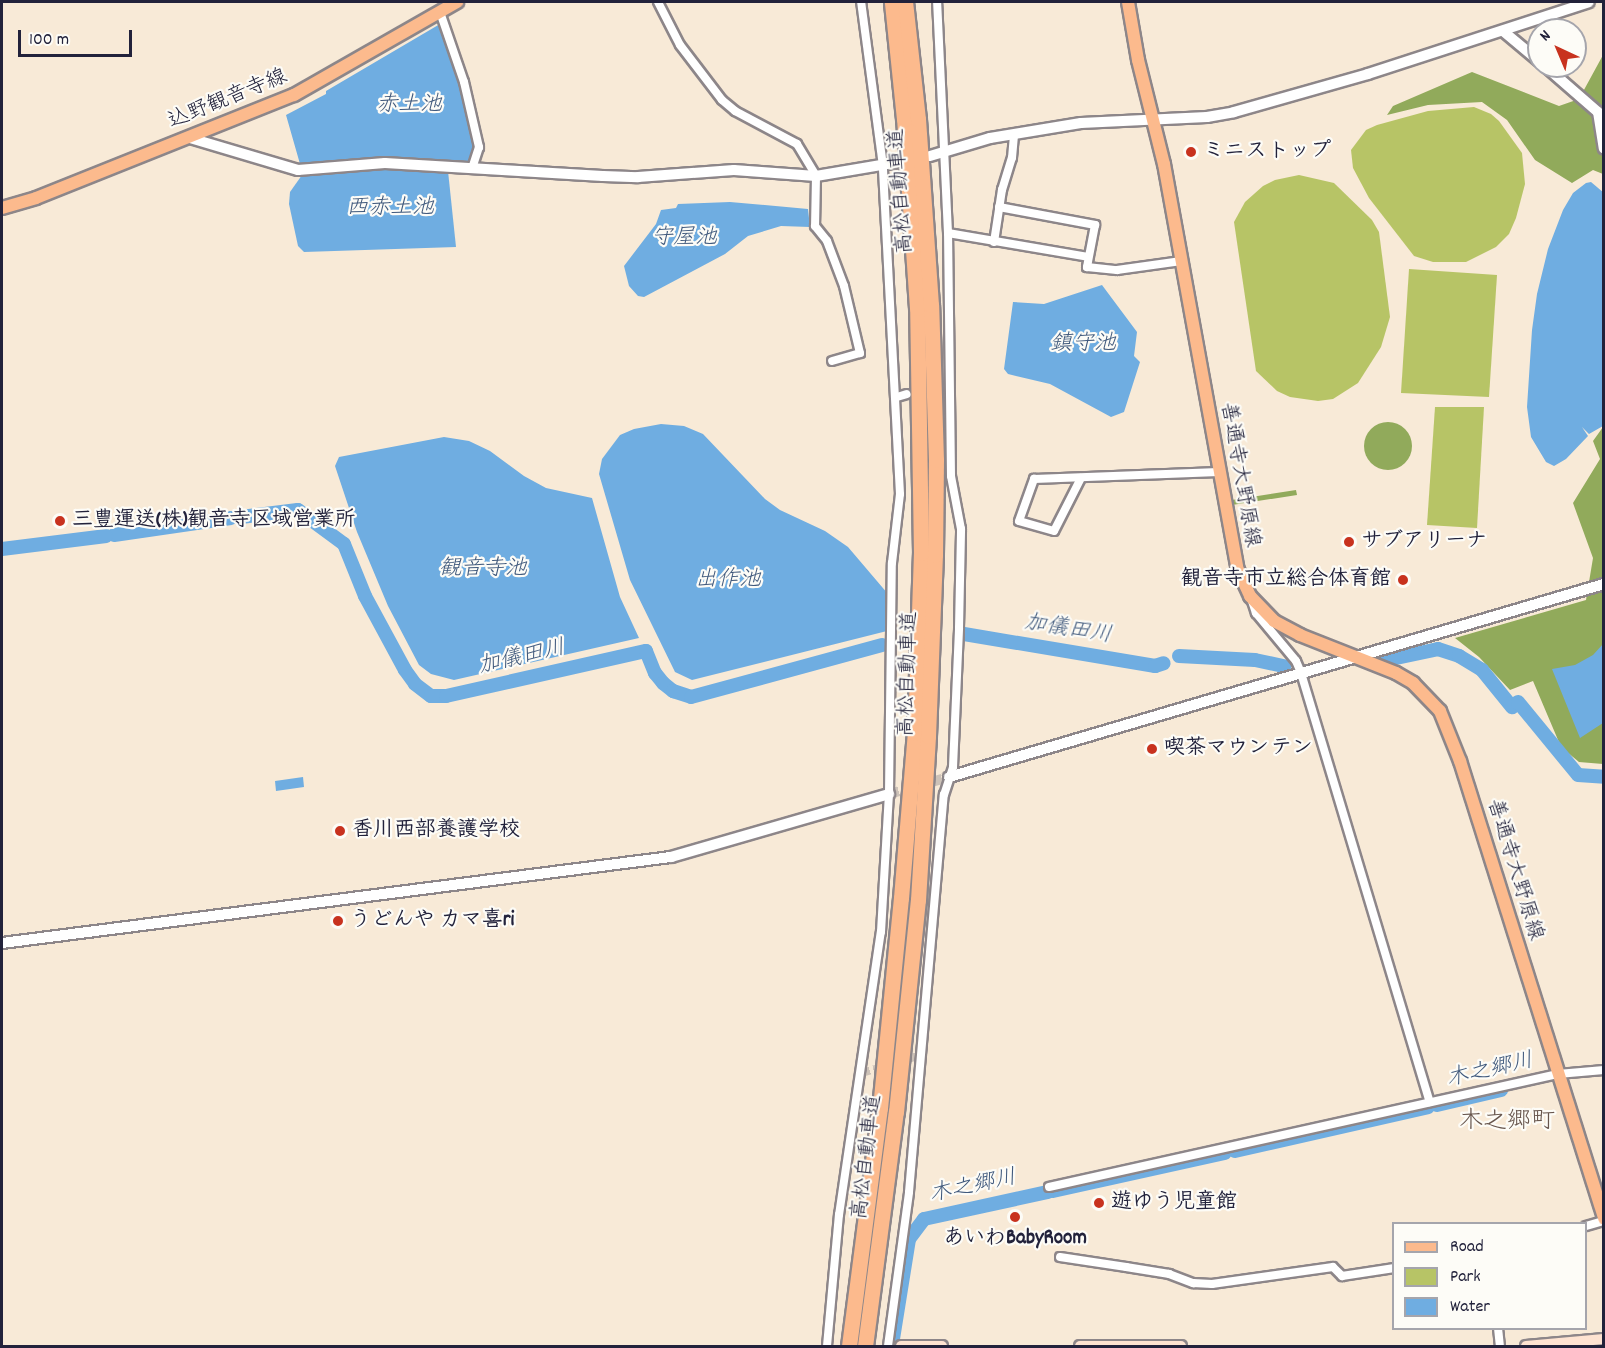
<!DOCTYPE html>
<meta charset="utf-8">
<style>
body{margin:0}
#map{position:relative;width:1605px;height:1348px;overflow:hidden;background:#f8ead7;font-family:Dekko,"Klee One",sans-serif}
div>[style]{position:absolute}
[style*='--x']{left:calc(var(--x)*1px);top:calc(var(--y)*1px);width:calc(var(--w)*1px);rotate:calc(var(--a)*1deg)}
.green>*{inset:0;background:#b7c466}
.forest>*{inset:0;background:#91aa5b}
.round{border-radius:50%}
.water>*{inset:0;background:#6fade1}
.river>*{height:14px;margin:-7px;padding:0 7px;transform-origin:7px;border-radius:7px;background:#6fade1}
.minor-tunnel>*{height:8px;margin-top:-4px;transform-origin:0;background:repeating-linear-gradient(90deg,#cdc2b8 0 8px,transparent 0 12px)}
.tertiary-tunnel>*{height:10px;margin-top:-5px;transform-origin:0;background:repeating-linear-gradient(90deg,#cdc2b8 0 10px,transparent 0 15px)}
.roads{filter:drop-shadow(2px 0 #8d8689) drop-shadow(-2px 0 #8d8689) drop-shadow(0 2px #8d8689) drop-shadow(0 -2px #8d8689)}
.minor>*{height:8px;margin:-4px;padding:0 4px;transform-origin:4px;border-radius:4px;background:#fff}
.tertiary>*{height:10px;margin:-5px;padding:0 5px;transform-origin:5px;border-radius:5px;background:#fff}
.secondary>*{height:10px;margin:-5px;padding:0 5px;transform-origin:5px;border-radius:5px;background:#fee3d1}
.primary>*{height:12px;margin:-6px;padding:0 6px;transform-origin:6px;border-radius:6px;background:#fcba8d}
.motorway>*{height:15px;margin:-7.5px;padding:0 7.5px;transform-origin:7.5px;border-radius:7.5px;background:#fcba8d}
.dots>*{width:16px;height:16px;translate:-50% -50%;box-sizing:border-box;border:3px solid #fdfcf7;border-radius:50%}
span{translate:-50% -50%;white-space:nowrap;text-align:center;line-height:1.15;-webkit-text-stroke:4.5px #fdfcf7;paint-order:stroke}
.street-label{font-size:21px;color:#22223b}
.poi-label{font-size:21px;color:#22223b;font-weight:700}
.left{translate:0 -50%;text-align:left}
.right{translate:-100% -50%;text-align:right}
.water-label{font-size:22px;color:#415a7d;font-style:italic}
.quarter-label{font-size:24px;color:#68564d}
.frame{position:absolute;inset:0;border:3px solid #22223b;pointer-events:none}
.legend{position:absolute;left:1392px;top:1222px;width:195px;height:108px;box-sizing:border-box;background:#fdfcf7;border:2px solid #a5a5ac;margin:0;padding:8px 10px;list-style:none;font-size:18px;color:#22223b}
.legend li{display:flex;align-items:center;gap:12px;height:30px}
.legend b{width:30px;border:2px solid #a5a5ac}
.north{position:absolute;left:1527px;top:18px;width:60px;height:60px;box-sizing:border-box;background:#fdfcf7;border:2px solid #a5a5ac;border-radius:50%;rotate:316deg;font-size:16px;font-weight:700;line-height:24px;text-align:center;color:#22223b}
.north::after{content:'';display:block;margin:auto;width:21px;height:27px;background:#c8321e;clip-path:polygon(50% 0,100% 100%,50% 72%,0 100%)}
.scale{position:absolute;left:18px;top:30px;width:114px;height:27px;box-sizing:border-box;border:3px solid #22223b;border-top:0;padding-left:8px;font-size:18px;line-height:21px;white-space:nowrap;color:#22223b;-webkit-text-stroke:4px #fdfcf7;paint-order:stroke}
</style>
<div id="map">
<div class="green">
<div style="clip-path:polygon(1474px 107px,1491px 114px,1499px 121px,1522px 153px,1525px 184px,1516px 218px,1509px 234px,1496px 247px,1466px 262px,1433px 262px,1414px 256px,1369px 198px,1353px 168px,1351px 150px,1366px 130px,1377px 125px,1428px 111px)"></div>
<div style="clip-path:polygon(1299px 175px,1334px 183px,1372px 220px,1379px 232px,1390px 317px,1381px 347px,1358px 383px,1333px 399px,1318px 401px,1290px 397px,1277px 391px,1256px 371px,1234px 222px,1245px 202px,1263px 186px,1275px 180px)"></div>
<div style="clip-path:polygon(1409px 269px,1497px 275px,1489px 397px,1401px 393px)"></div>
<div style="clip-path:polygon(1435px 407px,1484px 407px,1477px 528px,1427px 525px)"></div>
</div>
<div class="forest">
<div style="clip-path:polygon(1603px 55px,1603px 174px,1593px 170px,1572px 183px,1535px 160px,1507px 120px,1482px 102px,1428px 105px,1387px 115px,1393px 106px,1472px 72px,1559px 106px,1579px 99px)"></div>
<div class="round" style="left:1364px;top:422px;width:48px;height:48px"></div>
<div style="clip-path:polygon(1603px 427px,1603px 764px,1579px 762px,1561px 747px,1533px 681px,1510px 690px,1479px 657px,1455px 638px,1586px 600px,1593px 558px,1573px 503px,1600px 459px,1593px 441px)"></div>
<div style="clip-path:polygon(1296px 490px,1297px 495px,1232px 505px,1232px 500px)"></div>
</div>
<div class="water">
<div style="clip-path:polygon(440px 24px,460px 80px,475px 147px,473px 162px,470px 164px,300px 164px,286px 115px,326px 94px,326px 91px)"></div>
<div style="clip-path:polygon(390px 168px,448px 171px,456px 247px,304px 252px,298px 246px,289px 204px,290px 192px,302px 175px)"></div>
<div style="clip-path:polygon(1591px 182px,1604px 193px,1603px 426px,1589px 434px,1582px 427px,1588px 436px,1566px 459px,1554px 466px,1546px 462px,1531px 437px,1527px 407px,1532px 330px,1537px 294px,1548px 249px,1563px 210px,1573px 193px,1586px 183px)"></div>
<div style="clip-path:polygon(730px 202px,808px 209px,810px 227px,781px 226px,748px 236px,725px 254px,644px 297px,638px 296px,629px 286px,624px 266px,656px 224px,661px 210px,676px 208px,678px 204px)"></div>
<div style="clip-path:polygon(1102px 285px,1137px 332px,1134px 356px,1140px 362px,1124px 412px,1111px 417px,1050px 384px,1008px 374px,1004px 369px,1013px 302px,1044px 304px)"></div>
<div style="clip-path:polygon(661px 424px,684px 426px,703px 434px,765px 499px,780px 510px,825px 531px,848px 547px,888px 594px,887px 631px,692px 680px,675px 672px,630px 580px,599px 474px,602px 459px,620px 435px,634px 429px)"></div>
<div style="clip-path:polygon(444px 437px,469px 441px,490px 451px,524px 476px,546px 488px,592px 498px,620px 597px,639px 638px,454px 680px,431px 674px,419px 665px,388px 606px,357px 532px,335px 466px,339px 457px)"></div>
<div style="clip-path:polygon(1603px 644px,1603px 723px,1580px 738px,1552px 669px,1575px 665px,1593px 655px)"></div>
<div style="clip-path:polygon(303px 777px,304px 787px,276px 791px,275px 781px)"></div>
</div>
<div class="river">
<div style="--x:241;--y:517;--w:57;--a:-7"></div>
<div style="--x:298;--y:510;--w:57;--a:36.5"></div>
<div style="--x:344;--y:544;--w:56;--a:68"></div>
<div style="--x:365;--y:596;--w:84;--a:61.6"></div>
<div style="--x:405;--y:670;--w:17;--a:54"></div>
<div style="--x:415;--y:684;--w:20;--a:37"></div>
<div style="--x:431;--y:696;--w:15;--a:0"></div>
<div style="--x:446;--y:696;--w:205;--a:-12.7"></div>
<div style="--x:646;--y:651;--w:24;--a:68"></div>
<div style="--x:655;--y:673;--w:13;--a:51"></div>
<div style="--x:663;--y:683;--w:13;--a:39"></div>
<div style="--x:673;--y:691;--w:19;--a:18"></div>
<div style="--x:691;--y:697;--w:198;--a:-15.2"></div>
<div style="--x:114;--y:535;--w:118;--a:-8.3"></div>
<div style="--x:2;--y:549;--w:105;--a:-7.1"></div>
<div style="--x:964;--y:634;--w:194;--a:9.5"></div>
<div style="--x:1155;--y:666;--w:9;--a:-18"></div>
<div style="--x:1179;--y:656;--w:76;--a:3"></div>
<div style="--x:1255;--y:660;--w:30;--a:12"></div>
<div style="--x:1382;--y:661;--w:57;--a:-12.1"></div>
<div style="--x:1438;--y:649;--w:22;--a:18"></div>
<div style="--x:1459;--y:656;--w:27;--a:31"></div>
<div style="--x:1482;--y:670;--w:48;--a:51"></div>
<div style="--x:1518;--y:702;--w:94;--a:50.6"></div>
<div style="--x:1578;--y:775;--w:26;--a:4"></div>
<div style="--x:1437;--y:1105;--w:66;--a:-13.2"></div>
<div style="--x:1235;--y:1151;--w:198;--a:-12.8"></div>
<div style="--x:1053;--y:1191;--w:176;--a:-12.5"></div>
<div style="--x:893;--y:1339;--w:101;--a:-80.9"></div>
<div style="--x:909;--y:1239;--w:25;--a:-53"></div>
<div style="--x:924;--y:1219;--w:127;--a:-12.3"></div>
</div>
<div class="minor-tunnel">
<div style="--x:931;--y:387;--w:15;--a:-11"></div>
<div style="--x:862;--y:1073;--w:62;--a:-17"></div>
</div>
<div class="tertiary-tunnel">
<div style="--x:889;--y:794;--w:62;--a:-15.8"></div>
</div>
<div class="roads">
<div class="minor">
<div style="--x:658;--y:2;--w:48;--a:62.9"></div>
<div style="--x:680;--y:45;--w:69;--a:52.6"></div>
<div style="--x:722;--y:100;--w:17;--a:40"></div>
<div style="--x:735;--y:111;--w:70;--a:28"></div>
<div style="--x:797;--y:144;--w:37;--a:59"></div>
<div style="--x:816;--y:176;--w:50;--a:91.1"></div>
<div style="--x:815;--y:226;--w:19;--a:51"></div>
<div style="--x:827;--y:241;--w:48;--a:69.3"></div>
<div style="--x:844;--y:286;--w:69;--a:76.6"></div>
<div style="--x:860;--y:353;--w:29;--a:164"></div>
<div style="--x:440;--y:12;--w:74;--a:71.1"></div>
<div style="--x:464;--y:82;--w:67;--a:77"></div>
<div style="--x:479;--y:147;--w:22;--a:108"></div>
<div style="--x:999;--y:207;--w:98;--a:10.6"></div>
<div style="--x:1095;--y:225;--w:43;--a:100.8"></div>
<div style="--x:1087;--y:267;--w:30;--a:6"></div>
<div style="--x:1117;--y:270;--w:65;--a:-8"></div>
<div style="--x:948;--y:233;--w:142;--a:9.7"></div>
<div style="--x:994;--y:242;--w:53;--a:-81.3"></div>
<div style="--x:1002;--y:190;--w:34;--a:-73"></div>
<div style="--x:1012;--y:158;--w:23;--a:-85"></div>
<div style="--x:897;--y:397;--w:10;--a:-17"></div>
<div style="--x:1081;--y:478;--w:59;--a:117"></div>
<div style="--x:1054;--y:531;--w:36;--a:-164"></div>
<div style="--x:1019;--y:521;--w:45;--a:-70.3"></div>
<div style="--x:1034;--y:479;--w:185;--a:-2.2"></div>
<div style="--x:1252;--y:601;--w:13;--a:72"></div>
<div style="--x:1256;--y:613;--w:62;--a:50.2"></div>
<div style="--x:1296;--y:661;--w:13;--a:67"></div>
<div style="--x:1301;--y:673;--w:448;--a:73.3"></div>
<div style="--x:1049;--y:1187;--w:521;--a:-12.52"></div>
<div style="--x:1558;--y:1074;--w:46;--a:-5"></div>
<div style="--x:1586;--y:1226;--w:19;--a:-16"></div>
<div style="--x:1060;--y:1257;--w:67;--a:8.6"></div>
<div style="--x:1126;--y:1267;--w:44;--a:9.2"></div>
<div style="--x:1169;--y:1274;--w:26;--a:21"></div>
<div style="--x:1193;--y:1283;--w:19;--a:3"></div>
<div style="--x:1212;--y:1284;--w:122;--a:-8"></div>
<div style="--x:1333;--y:1267;--w:13;--a:45"></div>
<div style="--x:1342;--y:1276;--w:53;--a:-8.7"></div>
<div style="--x:1498;--y:1328;--w:18;--a:84"></div>
<div style="--x:827;--y:1346;--w:132;--a:-84.8"></div>
<div style="--x:839;--y:1215;--w:286;--a:-81.6"></div>
<div style="--x:881;--y:932;--w:138;--a:-86.7"></div>
<div style="--x:889;--y:794;--w:231;--a:-89.3"></div>
<div style="--x:892;--y:563;--w:69;--a:-83.4"></div>
<div style="--x:900;--y:494;--w:328;--a:-93"></div>
<div style="--x:883;--y:166;--w:165;--a:-97.6"></div>
<div style="--x:888;--y:1346;--w:155;--a:-82.2"></div>
<div style="--x:909;--y:1192;--w:399;--a:-85"></div>
<div style="--x:944;--y:795;--w:29;--a:-72"></div>
<div style="--x:953;--y:767;--w:139;--a:-87.5"></div>
<div style="--x:959;--y:628;--w:99;--a:-88.8"></div>
<div style="--x:961;--y:529;--w:54;--a:-100.7"></div>
<div style="--x:951;--y:476;--w:243;--a:-90.7"></div>
<div style="--x:948;--y:233;--w:231;--a:-92.7"></div>
</div>
<div class="tertiary">
<div style="--x:1503;--y:31;--w:47;--a:39.8"></div>
<div style="--x:1545;--y:66;--w:70;--a:41"></div>
<div style="--x:1598;--y:112;--w:37;--a:81"></div>
<div style="--x:190;--y:138;--w:113;--a:16.5"></div>
<div style="--x:298;--y:170;--w:87;--a:-4.6"></div>
<div style="--x:385;--y:163;--w:218;--a:3.4"></div>
<div style="--x:603;--y:176;--w:35;--a:2"></div>
<div style="--x:638;--y:177;--w:96;--a:-4.2"></div>
<div style="--x:734;--y:170;--w:82;--a:4.2"></div>
<div style="--x:816;--y:176;--w:84;--a:-9.6"></div>
<div style="--x:930;--y:156;--w:63;--a:-16.7"></div>
<div style="--x:990;--y:138;--w:92;--a:-9.4"></div>
<div style="--x:1081;--y:123;--w:126;--a:-2.7"></div>
<div style="--x:1207;--y:117;--w:27;--a:-10"></div>
<div style="--x:1234;--y:112;--w:139;--a:-15.8"></div>
<div style="--x:1368;--y:74;--w:232;--a:-18"></div>
<div style="--x:949;--y:777;--w:683;--a:-16.42"></div>
<div style="--x:2;--y:943;--w:675;--a:-7.33"></div>
<div style="--x:671;--y:857;--w:227;--a:-16.1"></div>
</div>
<div class="secondary">
<div style="--x:901;--y:1346;--w:41;--a:0"></div>
<div style="--x:1080;--y:1346;--w:101;--a:0"></div>
<div style="--x:1526;--y:1346;--w:78;--a:-5.1"></div>
</div>
<div class="primary">
<div style="--x:1128;--y:2;--w:59;--a:80.2"></div>
<div style="--x:1138;--y:60;--w:107;--a:76"></div>
<div style="--x:1164;--y:164;--w:413;--a:79.7"></div>
<div style="--x:1238;--y:570;--w:29;--a:65"></div>
<div style="--x:1250;--y:596;--w:35;--a:46"></div>
<div style="--x:1274;--y:621;--w:30;--a:28"></div>
<div style="--x:1300;--y:635;--w:103;--a:21.6"></div>
<div style="--x:1396;--y:673;--w:20;--a:30"></div>
<div style="--x:1413;--y:683;--w:39;--a:46"></div>
<div style="--x:1440;--y:711;--w:54;--a:68.2"></div>
<div style="--x:1460;--y:761;--w:480;--a:72.5"></div>
<div style="--x:2;--y:208;--w:35;--a:-16"></div>
<div style="--x:36;--y:198;--w:278;--a:-21.8"></div>
<div style="--x:294;--y:95;--w:188;--a:-29.7"></div>
</div>
<div class="motorway">
<div style="--x:849;--y:1346;--w:240;--a:-82.6"></div>
<div style="--x:880;--y:1108;--w:211;--a:-84.3"></div>
<div style="--x:901;--y:898;--w:166;--a:-85.2"></div>
<div style="--x:915;--y:733;--w:180;--a:-88.1"></div>
<div style="--x:921;--y:553;--w:245;--a:-90.9"></div>
<div style="--x:917;--y:308;--w:189;--a:-93.9"></div>
<div style="--x:904;--y:119;--w:118;--a:-95.9"></div>
<div style="--x:865;--y:1346;--w:236;--a:-82.5"></div>
<div style="--x:896;--y:1112;--w:213;--a:-84.1"></div>
<div style="--x:918;--y:900;--w:164;--a:-86.5"></div>
<div style="--x:928;--y:736;--w:181;--a:-87.8"></div>
<div style="--x:935;--y:555;--w:95;--a:-89.4"></div>
<div style="--x:936;--y:460;--w:155;--a:-91.8"></div>
<div style="--x:931;--y:305;--w:186;--a:-94"></div>
<div style="--x:918;--y:119;--w:118;--a:-96.3"></div>
</div>
</div>
<div class="dots">
<div style="left:1191px;top:152px;background:#c8321e"></div>
<div style="left:60px;top:521px;background:#c8321e"></div>
<div style="left:1349px;top:542px;background:#c8321e"></div>
<div style="left:1403px;top:580px;background:#c8321e"></div>
<div style="left:1152px;top:749px;background:#c8321e"></div>
<div style="left:340px;top:831px;background:#c8321e"></div>
<div style="left:338px;top:921px;background:#c8321e"></div>
<div style="left:1099px;top:1203px;background:#c8321e"></div>
<div style="left:1015px;top:1217px;background:#c8321e"></div>
</div>
<div class="street-label">
<span style="left:228px;top:100px;rotate:-22deg">込野観音寺線</span>
<span style="left:902px;top:191px;rotate:-94deg">高松自動車道</span>
<span style="left:1239px;top:475px;rotate:80deg">善通寺大野原線</span>
<span style="left:909px;top:674px;rotate:-88deg">高松自動車道</span>
<span style="left:1514px;top:870px;rotate:73deg">善通寺大野原線</span>
<span style="left:868px;top:1157px;rotate:-83deg">高松自動車道</span>
</div>
<div class="poi-label">
<span class="left" style="left:1203px;top:152px">ミニストップ</span>
<span class="left" style="left:72px;top:521px">三豊運送(株)観音寺区域営業所</span>
<span class="left" style="left:1361px;top:542px">サブアリーナ</span>
<span class="right" style="left:1391px;top:580px">観音寺市立総合体育館</span>
<span class="left" style="left:1164px;top:749px">喫茶マウンテン</span>
<span class="left" style="left:352px;top:831px">香川西部養護学校</span>
<span class="left" style="left:350px;top:921px">うどんや カマ喜ri</span>
<span class="left" style="left:1111px;top:1203px">遊ゆう児童館</span>
<span style="left:1015px;top:1239px">あいわBabyRoom</span>
</div>
<div class="water-label">
<span style="left:409px;top:106px">赤土池</span>
<span style="left:390px;top:209px">西赤土池</span>
<span style="left:684px;top:239px">守屋池</span>
<span style="left:1083px;top:345px">鎮守池</span>
<span style="left:483px;top:570px">観音寺池</span>
<span style="left:728px;top:581px">出作池</span>
<span style="left:1068px;top:630px;rotate:9deg">加儀田川</span>
<span style="left:522px;top:658px;rotate:-13deg">加儀田川</span>
<span style="left:1490px;top:1071px;rotate:-13deg">木之郷川</span>
<span style="left:973px;top:1187px;rotate:-12deg">木之郷川</span>
</div>
<div class="quarter-label">
<span style="left:1507px;top:1123px">木之郷町</span>
</div>
<div class="frame"></div>
<ul class="legend">
<li><b style="height:8px;background:#fcba8d"></b>Road</li>
<li><b style="height:16px;background:#b7c466"></b>Park</li>
<li><b style="height:16px;background:#6fade1"></b>Water</li>
</ul>
<div class="north">N</div>
<div class="scale">100 m</div>
</div>
